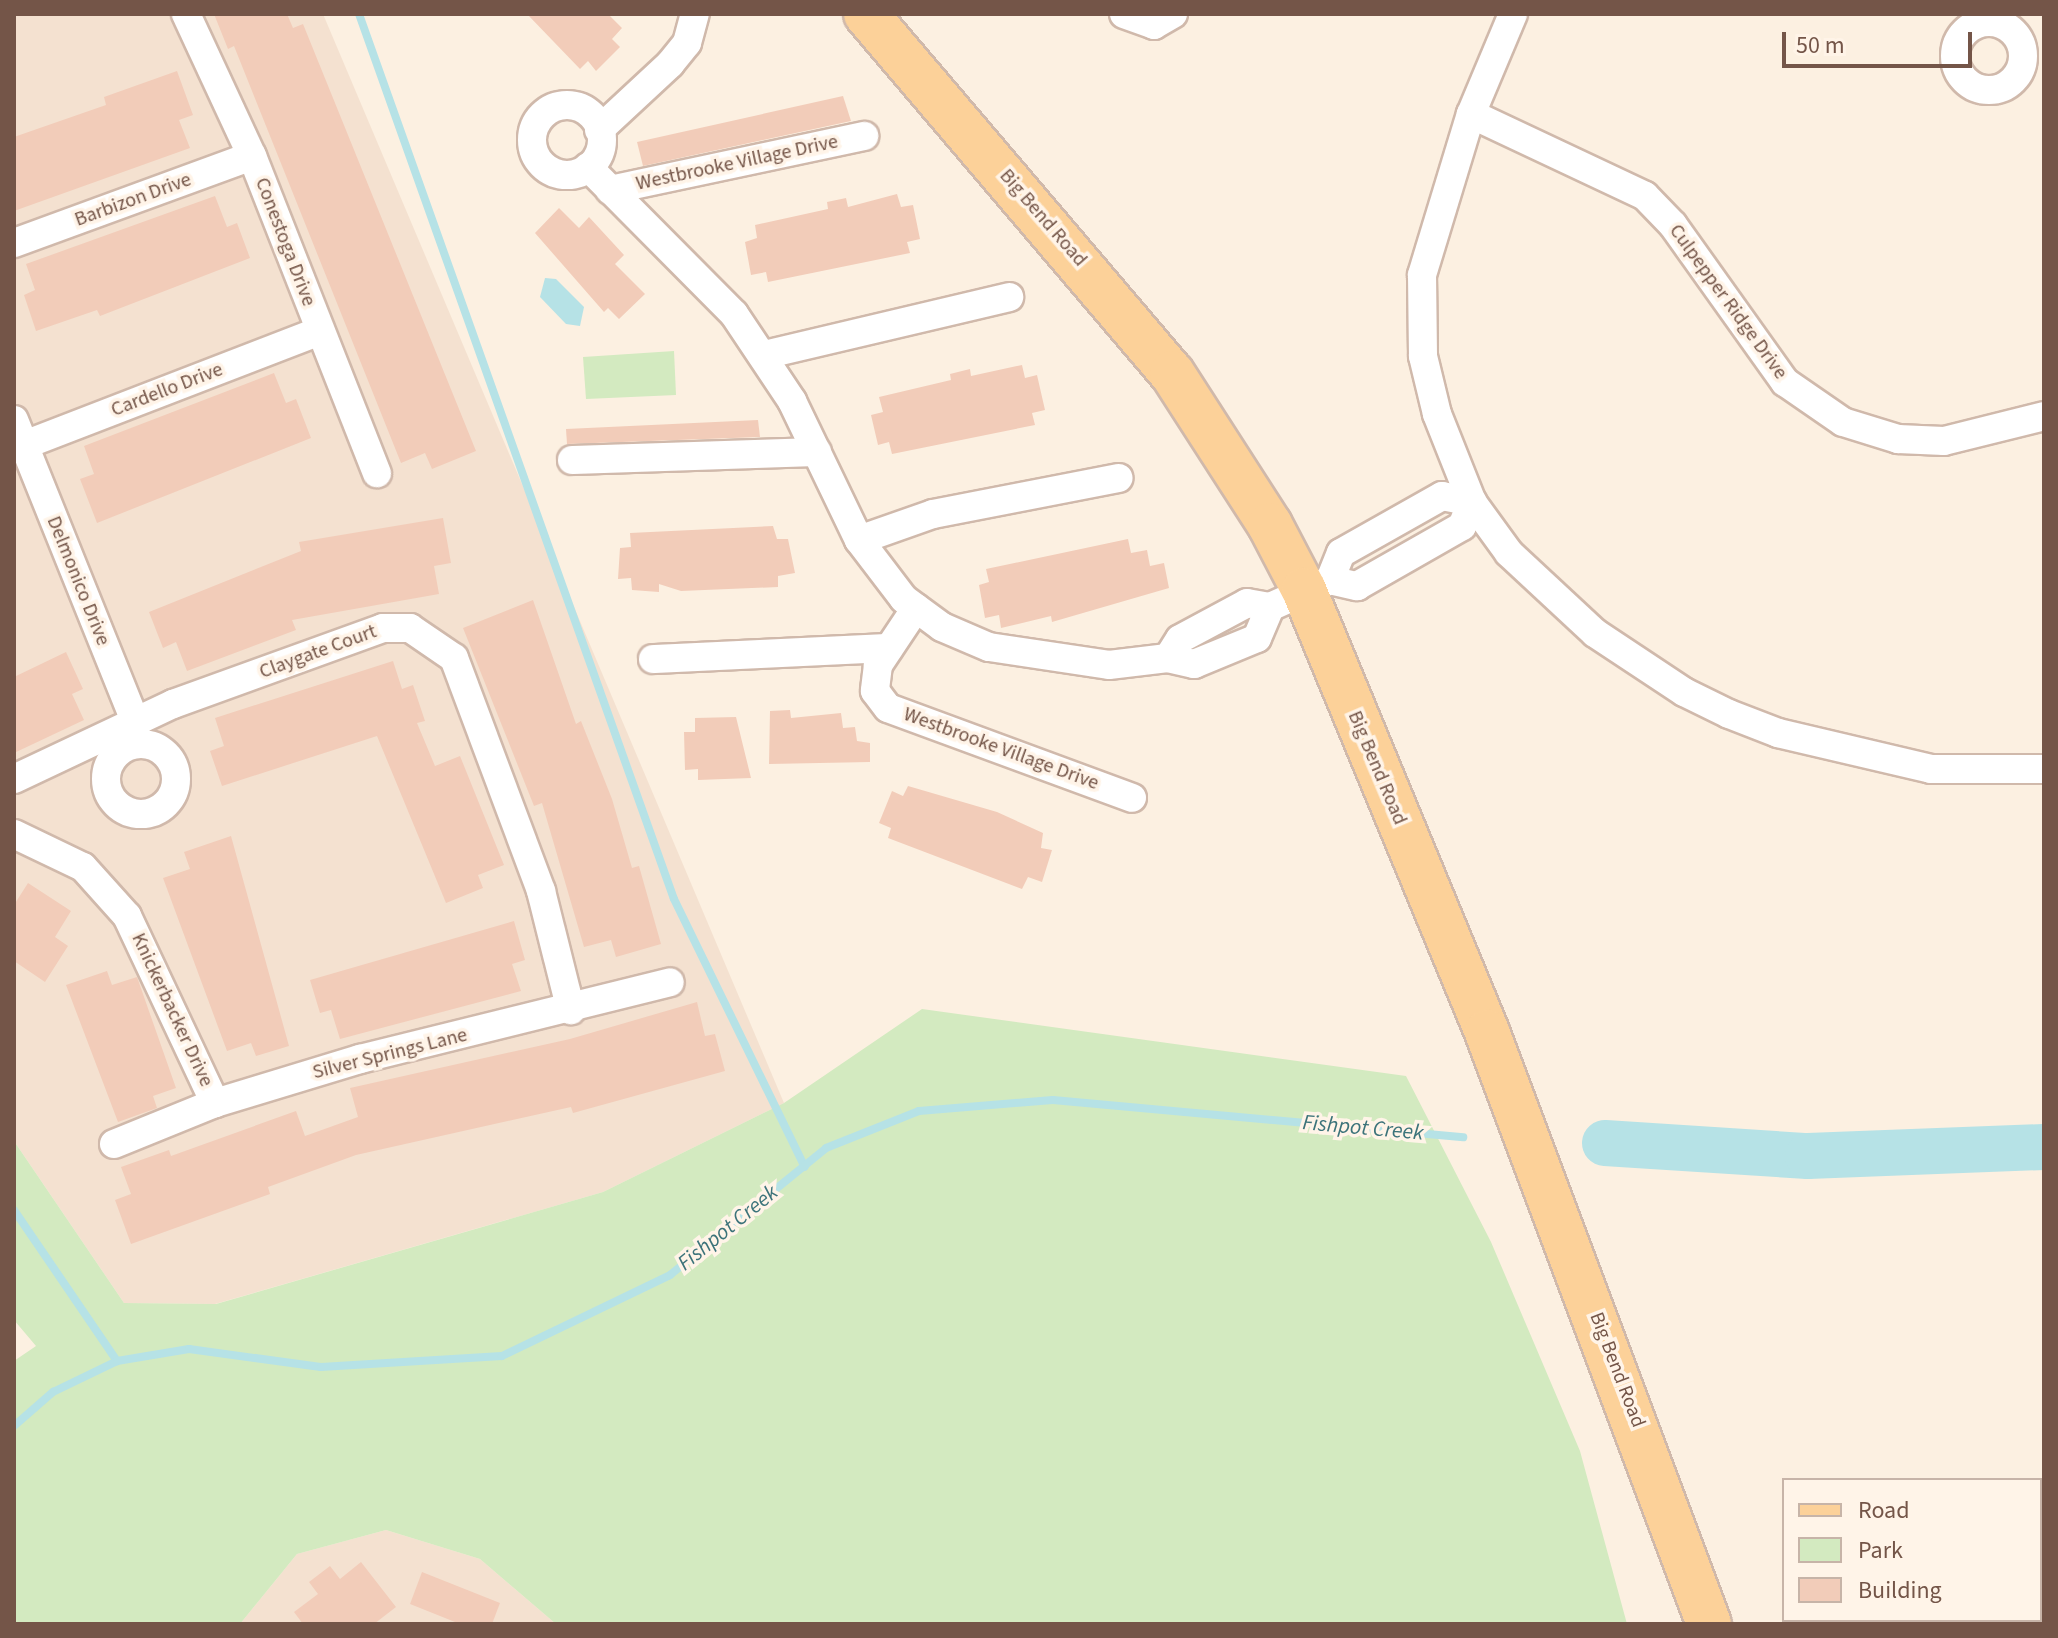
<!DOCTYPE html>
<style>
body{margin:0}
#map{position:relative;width:2058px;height:1638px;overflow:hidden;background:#fcf0e1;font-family:"Source Sans 3",sans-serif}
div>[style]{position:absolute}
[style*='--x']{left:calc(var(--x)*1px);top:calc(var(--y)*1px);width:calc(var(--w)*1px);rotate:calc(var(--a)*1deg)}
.residential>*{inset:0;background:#f4e1d0}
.green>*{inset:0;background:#d3eac0}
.water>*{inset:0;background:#b6e2e6}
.stream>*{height:8px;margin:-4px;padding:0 4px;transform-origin:4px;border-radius:4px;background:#b6e2e6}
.river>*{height:46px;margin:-23px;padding:0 23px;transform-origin:23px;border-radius:23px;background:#b6e2e6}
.building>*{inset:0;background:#f2ccb9}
.roads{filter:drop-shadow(2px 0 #d0b9ab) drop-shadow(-2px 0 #d0b9ab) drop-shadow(0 2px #d0b9ab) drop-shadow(0 -2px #d0b9ab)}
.minor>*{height:28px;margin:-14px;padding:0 14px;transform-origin:14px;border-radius:14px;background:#fff}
.minor>.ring{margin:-14px;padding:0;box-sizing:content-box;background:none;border:28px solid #fff;border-radius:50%}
.primary>*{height:44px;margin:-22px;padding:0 22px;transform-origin:22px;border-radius:22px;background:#fcd199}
span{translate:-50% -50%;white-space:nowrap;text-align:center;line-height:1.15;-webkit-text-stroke:7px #fff4e8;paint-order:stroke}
.street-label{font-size:20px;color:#745548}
.water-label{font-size:22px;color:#3c737a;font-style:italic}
.frame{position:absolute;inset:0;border:16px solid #745548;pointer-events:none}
.legend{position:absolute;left:1782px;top:1478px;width:260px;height:144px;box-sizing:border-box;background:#fff4e8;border:2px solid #c7b4a8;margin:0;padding:10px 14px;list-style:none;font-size:24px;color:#745548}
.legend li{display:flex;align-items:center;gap:16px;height:40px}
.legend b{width:40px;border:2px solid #c7b4a8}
.scale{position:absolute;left:1782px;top:32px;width:190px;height:36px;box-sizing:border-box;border:4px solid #745548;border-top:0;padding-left:10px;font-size:24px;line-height:28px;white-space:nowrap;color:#745548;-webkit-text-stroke:6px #fff4e8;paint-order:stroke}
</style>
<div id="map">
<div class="residential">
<div style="clip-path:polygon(14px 14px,323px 14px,784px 1103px,603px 1192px,215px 1304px,124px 1303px,14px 1141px)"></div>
<div style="clip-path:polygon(386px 1530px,480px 1559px,556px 1624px,240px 1624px,297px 1554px)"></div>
</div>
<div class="green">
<div style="clip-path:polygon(674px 351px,676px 395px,586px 399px,583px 357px)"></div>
<div style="clip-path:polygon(922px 1009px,1406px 1076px,1491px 1242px,1580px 1451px,1627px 1624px,556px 1624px,480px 1559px,386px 1530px,297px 1554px,240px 1624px,14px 1624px,14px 1361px,36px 1346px,14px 1320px,14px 1141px,124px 1303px,216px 1304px,603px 1192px,784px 1103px)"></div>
</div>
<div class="water">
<div style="clip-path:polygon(545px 278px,556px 279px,584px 307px,580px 326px,566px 324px,540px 297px)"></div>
</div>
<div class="stream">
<div style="--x:359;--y:14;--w:939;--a:70.41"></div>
<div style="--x:674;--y:899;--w:298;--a:64"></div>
<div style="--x:14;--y:1210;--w:183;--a:55.7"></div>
<div style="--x:14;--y:1426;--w:52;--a:-41.1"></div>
<div style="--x:53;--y:1392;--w:71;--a:-25.8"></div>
<div style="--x:117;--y:1361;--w:73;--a:-9.5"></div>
<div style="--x:189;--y:1349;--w:133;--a:7.8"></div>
<div style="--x:321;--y:1367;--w:181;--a:-3.5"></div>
<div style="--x:502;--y:1356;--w:187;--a:-25.7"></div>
<div style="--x:670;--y:1275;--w:201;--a:-39.1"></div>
<div style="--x:826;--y:1148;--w:100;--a:-21.7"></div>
<div style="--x:919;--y:1111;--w:134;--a:-4.7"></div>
<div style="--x:1053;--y:1100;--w:412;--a:5.2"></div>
</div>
<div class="river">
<div style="--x:1605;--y:1143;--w:203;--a:3.7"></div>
<div style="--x:1808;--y:1156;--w:236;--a:-2.2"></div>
</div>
<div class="building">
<div style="clip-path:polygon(214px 14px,287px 14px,293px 28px,303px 24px,476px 451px,432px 469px,425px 453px,401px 463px,234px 46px,228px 49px)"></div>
<div style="clip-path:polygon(527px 14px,608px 14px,622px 28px,612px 39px,620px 47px,596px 71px,588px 61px,580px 69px)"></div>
<div style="clip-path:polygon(177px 71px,193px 115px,179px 120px,190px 148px,14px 211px,14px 137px,106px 105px,104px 97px)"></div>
<div style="clip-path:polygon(843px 96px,851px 121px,643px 166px,637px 142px)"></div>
<div style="clip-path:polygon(897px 194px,901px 207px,913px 205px,920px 239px,907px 242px,910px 253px,768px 282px,766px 272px,751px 275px,745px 242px,757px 238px,755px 225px,828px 209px,827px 202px,846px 198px,848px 207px)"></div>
<div style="clip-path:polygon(215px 196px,227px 227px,237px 223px,250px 258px,100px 316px,97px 310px,36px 331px,24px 295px,35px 290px,26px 264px)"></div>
<div style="clip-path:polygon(559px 208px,579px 228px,589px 217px,624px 255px,615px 264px,645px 294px,619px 319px,608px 308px,604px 312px,535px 233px)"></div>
<div style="clip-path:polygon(1022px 365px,1025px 378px,1037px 375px,1045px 410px,1032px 413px,1035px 425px,892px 454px,889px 442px,878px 445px,871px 415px,883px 412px,879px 397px,951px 380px,950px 374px,970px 369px,971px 376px)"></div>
<div style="clip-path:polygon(274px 373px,286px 403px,296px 399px,311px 438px,97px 523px,80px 479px,94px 474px,84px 446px)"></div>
<div style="clip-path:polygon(758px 420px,760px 437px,567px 444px,566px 429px)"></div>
<div style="clip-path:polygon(443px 518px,451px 563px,434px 566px,439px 594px,292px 620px,296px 630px,187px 671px,176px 642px,163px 648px,149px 612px,301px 551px,299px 542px)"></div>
<div style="clip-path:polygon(773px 526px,777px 539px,788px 539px,795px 573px,778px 576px,778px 587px,681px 591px,659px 584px,659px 592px,632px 590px,631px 578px,618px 579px,620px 548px,631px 547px,630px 533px)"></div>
<div style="clip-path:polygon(1128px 539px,1131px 553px,1147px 550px,1150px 566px,1164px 563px,1169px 588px,1052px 622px,1051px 616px,1001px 628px,999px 615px,985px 618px,979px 585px,989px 582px,986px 569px)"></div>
<div style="clip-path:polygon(533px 600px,576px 724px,581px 721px,612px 799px,632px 868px,639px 866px,661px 944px,616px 957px,611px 940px,584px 947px,542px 803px,534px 806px,463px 628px)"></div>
<div style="clip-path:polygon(66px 652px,83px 689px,72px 694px,84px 720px,14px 753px,14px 677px)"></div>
<div style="clip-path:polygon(393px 661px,402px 689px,413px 685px,425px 721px,417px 723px,435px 766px,460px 756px,504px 865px,478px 875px,483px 888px,446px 903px,377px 736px,222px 786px,210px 751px,224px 746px,215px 718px)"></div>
<div style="clip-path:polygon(790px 710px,791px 718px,841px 713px,843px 728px,855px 727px,857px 741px,870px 743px,870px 762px,769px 764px,770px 711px)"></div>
<div style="clip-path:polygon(736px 717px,751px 778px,698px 780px,698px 769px,685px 770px,684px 732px,695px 732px,695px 718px)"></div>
<div style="clip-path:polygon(908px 786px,997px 812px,1043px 833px,1041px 848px,1052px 850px,1042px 882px,1028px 877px,1022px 889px,888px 838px,891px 828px,879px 823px,892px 791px,903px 796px)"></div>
<div style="clip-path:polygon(231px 836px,289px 1046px,256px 1056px,251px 1043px,227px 1051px,163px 878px,190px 869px,184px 852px)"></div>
<div style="clip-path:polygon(28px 883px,71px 911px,55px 937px,68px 946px,45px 982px,14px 961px,14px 905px)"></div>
<div style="clip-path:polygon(514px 921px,525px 960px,512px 964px,521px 991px,340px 1039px,331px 1010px,320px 1013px,310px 980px)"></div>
<div style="clip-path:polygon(107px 971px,112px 985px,137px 977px,176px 1088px,153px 1096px,157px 1108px,118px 1122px,66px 985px)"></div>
<div style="clip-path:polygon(697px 1002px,705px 1036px,715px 1034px,725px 1071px,573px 1113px,571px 1107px,356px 1155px,268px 1187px,270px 1194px,131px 1244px,115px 1200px,131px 1194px,121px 1167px,169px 1150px,171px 1156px,296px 1111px,305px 1136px,358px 1117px,350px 1088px,570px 1039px)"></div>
<div style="clip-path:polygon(361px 1562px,396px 1607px,374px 1624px,303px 1624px,294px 1612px,318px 1594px,309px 1582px,330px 1566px,340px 1579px)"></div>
<div style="clip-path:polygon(422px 1572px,500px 1603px,492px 1624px,460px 1624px,410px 1604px)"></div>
</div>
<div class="roads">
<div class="minor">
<div style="--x:186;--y:14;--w:157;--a:65.1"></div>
<div style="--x:252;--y:156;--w:341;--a:68.5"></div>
<div style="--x:1124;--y:14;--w:32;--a:20"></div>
<div style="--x:1154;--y:25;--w:22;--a:-30"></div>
<div class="ring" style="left:1955px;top:22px;width:40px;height:40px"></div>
<div class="ring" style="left:532px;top:105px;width:42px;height:42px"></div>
<div style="--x:1471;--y:114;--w:192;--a:25.2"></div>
<div style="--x:1645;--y:196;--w:40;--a:46"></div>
<div style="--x:1673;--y:225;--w:193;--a:54.5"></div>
<div style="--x:1785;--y:382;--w:70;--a:34.6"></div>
<div style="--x:1843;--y:422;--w:58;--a:17.2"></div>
<div style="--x:1898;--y:439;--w:46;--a:2.5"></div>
<div style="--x:1944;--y:441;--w:103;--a:-14"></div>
<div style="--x:599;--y:130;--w:97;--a:-42.9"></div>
<div style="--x:670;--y:64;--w:27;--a:-51"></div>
<div style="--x:687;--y:43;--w:30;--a:-75"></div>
<div style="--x:588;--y:167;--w:207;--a:45.2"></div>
<div style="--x:734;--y:314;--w:105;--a:56.3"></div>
<div style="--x:792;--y:401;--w:154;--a:64.3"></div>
<div style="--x:859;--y:540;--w:74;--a:52.7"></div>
<div style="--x:904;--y:599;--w:47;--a:36.4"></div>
<div style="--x:942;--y:627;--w:51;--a:23.1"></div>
<div style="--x:989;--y:647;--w:121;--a:8.5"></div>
<div style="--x:1109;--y:665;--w:59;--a:-6.8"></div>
<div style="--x:1168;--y:658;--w:22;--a:-58"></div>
<div style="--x:1180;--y:639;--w:76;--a:-28.2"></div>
<div style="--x:1247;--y:603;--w:23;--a:10"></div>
<div style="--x:1270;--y:607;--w:66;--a:-24.2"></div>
<div style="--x:1330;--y:580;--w:29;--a:-68"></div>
<div style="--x:1341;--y:553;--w:116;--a:-29.4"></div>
<div style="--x:1442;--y:496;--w:31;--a:11"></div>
<div style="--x:1472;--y:502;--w:95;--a:-111.7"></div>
<div style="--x:1437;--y:414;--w:60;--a:-103.6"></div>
<div style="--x:1423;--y:356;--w:81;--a:-90.7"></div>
<div style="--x:1422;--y:275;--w:168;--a:-73.1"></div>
<div style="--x:1471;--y:114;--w:108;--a:-67.2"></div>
<div style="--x:610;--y:190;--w:260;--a:-12"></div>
<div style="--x:14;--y:243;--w:253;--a:-20.1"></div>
<div style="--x:764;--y:355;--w:252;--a:-13.3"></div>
<div style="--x:14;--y:420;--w:324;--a:68.1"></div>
<div style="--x:135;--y:721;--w:23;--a:88"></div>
<div style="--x:14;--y:449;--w:328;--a:-21.1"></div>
<div style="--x:572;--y:460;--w:245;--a:-1.9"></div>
<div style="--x:1472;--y:502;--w:63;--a:54"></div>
<div style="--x:1509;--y:553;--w:117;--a:42.9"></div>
<div style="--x:1595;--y:633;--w:107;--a:33.5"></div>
<div style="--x:1684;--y:692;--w:50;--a:26.1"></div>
<div style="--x:1729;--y:714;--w:53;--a:21.2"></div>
<div style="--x:1778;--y:733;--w:157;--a:13.2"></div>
<div style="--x:1931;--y:769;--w:113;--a:0"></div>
<div style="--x:859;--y:540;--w:78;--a:-19.4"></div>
<div style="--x:933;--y:514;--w:189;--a:-11"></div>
<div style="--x:1330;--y:580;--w:28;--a:13"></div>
<div style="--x:1357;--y:586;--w:121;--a:-29.7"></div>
<div style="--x:1462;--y:526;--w:26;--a:-67"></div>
<div style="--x:916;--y:608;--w:69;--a:123.7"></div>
<div style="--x:878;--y:665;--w:26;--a:97"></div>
<div style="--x:875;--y:691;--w:21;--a:53"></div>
<div style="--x:888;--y:708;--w:260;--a:20.2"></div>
<div style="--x:1168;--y:658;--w:27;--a:13"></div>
<div style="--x:1194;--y:664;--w:68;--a:-22.4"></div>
<div style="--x:1257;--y:638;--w:34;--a:-67"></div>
<div style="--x:653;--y:659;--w:236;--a:-2.7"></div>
<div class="ring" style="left:106px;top:744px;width:42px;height:42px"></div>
<div style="--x:14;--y:779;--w:176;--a:-25.3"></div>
<div style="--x:173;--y:704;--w:223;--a:-19.9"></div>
<div style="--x:383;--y:628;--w:27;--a:0"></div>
<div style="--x:410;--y:628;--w:53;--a:34.3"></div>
<div style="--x:454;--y:658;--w:249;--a:69.5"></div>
<div style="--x:541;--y:891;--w:123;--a:75.9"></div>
<div style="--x:14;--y:834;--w:76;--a:25.6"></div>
<div style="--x:83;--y:867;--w:66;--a:48.1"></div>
<div style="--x:127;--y:916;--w:207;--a:64.8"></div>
<div style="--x:114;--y:1144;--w:109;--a:-22.1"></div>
<div style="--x:215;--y:1103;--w:152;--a:-16.9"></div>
<div style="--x:360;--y:1059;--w:319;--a:-13.9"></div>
</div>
<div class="primary">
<div style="--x:866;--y:14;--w:472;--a:49.6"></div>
<div style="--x:1172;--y:373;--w:181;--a:57.2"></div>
<div style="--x:1270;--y:525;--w:73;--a:62.4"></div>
<div style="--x:1304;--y:590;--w:478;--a:67.5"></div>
<div style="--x:1487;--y:1032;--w:632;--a:69.44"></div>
</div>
</div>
<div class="street-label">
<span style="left:737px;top:163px;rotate:-12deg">Westbrooke Village Drive</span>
<span style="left:133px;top:200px;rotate:-20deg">Barbizon Drive</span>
<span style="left:1043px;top:218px;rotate:49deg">Big Bend Road</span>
<span style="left:285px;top:242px;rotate:69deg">Conestoga Drive</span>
<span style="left:1728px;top:302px;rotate:54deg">Culpepper Ridge Drive</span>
<span style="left:167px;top:390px;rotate:-21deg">Cardello Drive</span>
<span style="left:78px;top:581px;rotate:68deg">Delmonico Drive</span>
<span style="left:318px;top:652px;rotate:-20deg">Claygate Court</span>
<span style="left:1001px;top:749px;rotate:20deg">Westbrooke Village Drive</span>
<span style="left:1377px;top:768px;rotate:67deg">Big Bend Road</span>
<span style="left:172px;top:1010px;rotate:65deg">Knickerbacker Drive</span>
<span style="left:390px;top:1054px;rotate:-14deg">Silver Springs Lane</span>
<span style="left:1617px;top:1370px;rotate:69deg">Big Bend Road</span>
</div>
<div class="water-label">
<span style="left:1363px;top:1128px;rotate:5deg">Fishpot Creek</span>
<span style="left:728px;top:1228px;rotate:-39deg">Fishpot Creek</span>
</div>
<div class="frame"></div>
<ul class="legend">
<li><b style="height:10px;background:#fcd199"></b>Road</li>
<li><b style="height:22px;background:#d3eac0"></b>Park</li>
<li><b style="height:22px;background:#f2ccb9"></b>Building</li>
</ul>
<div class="scale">50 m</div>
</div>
